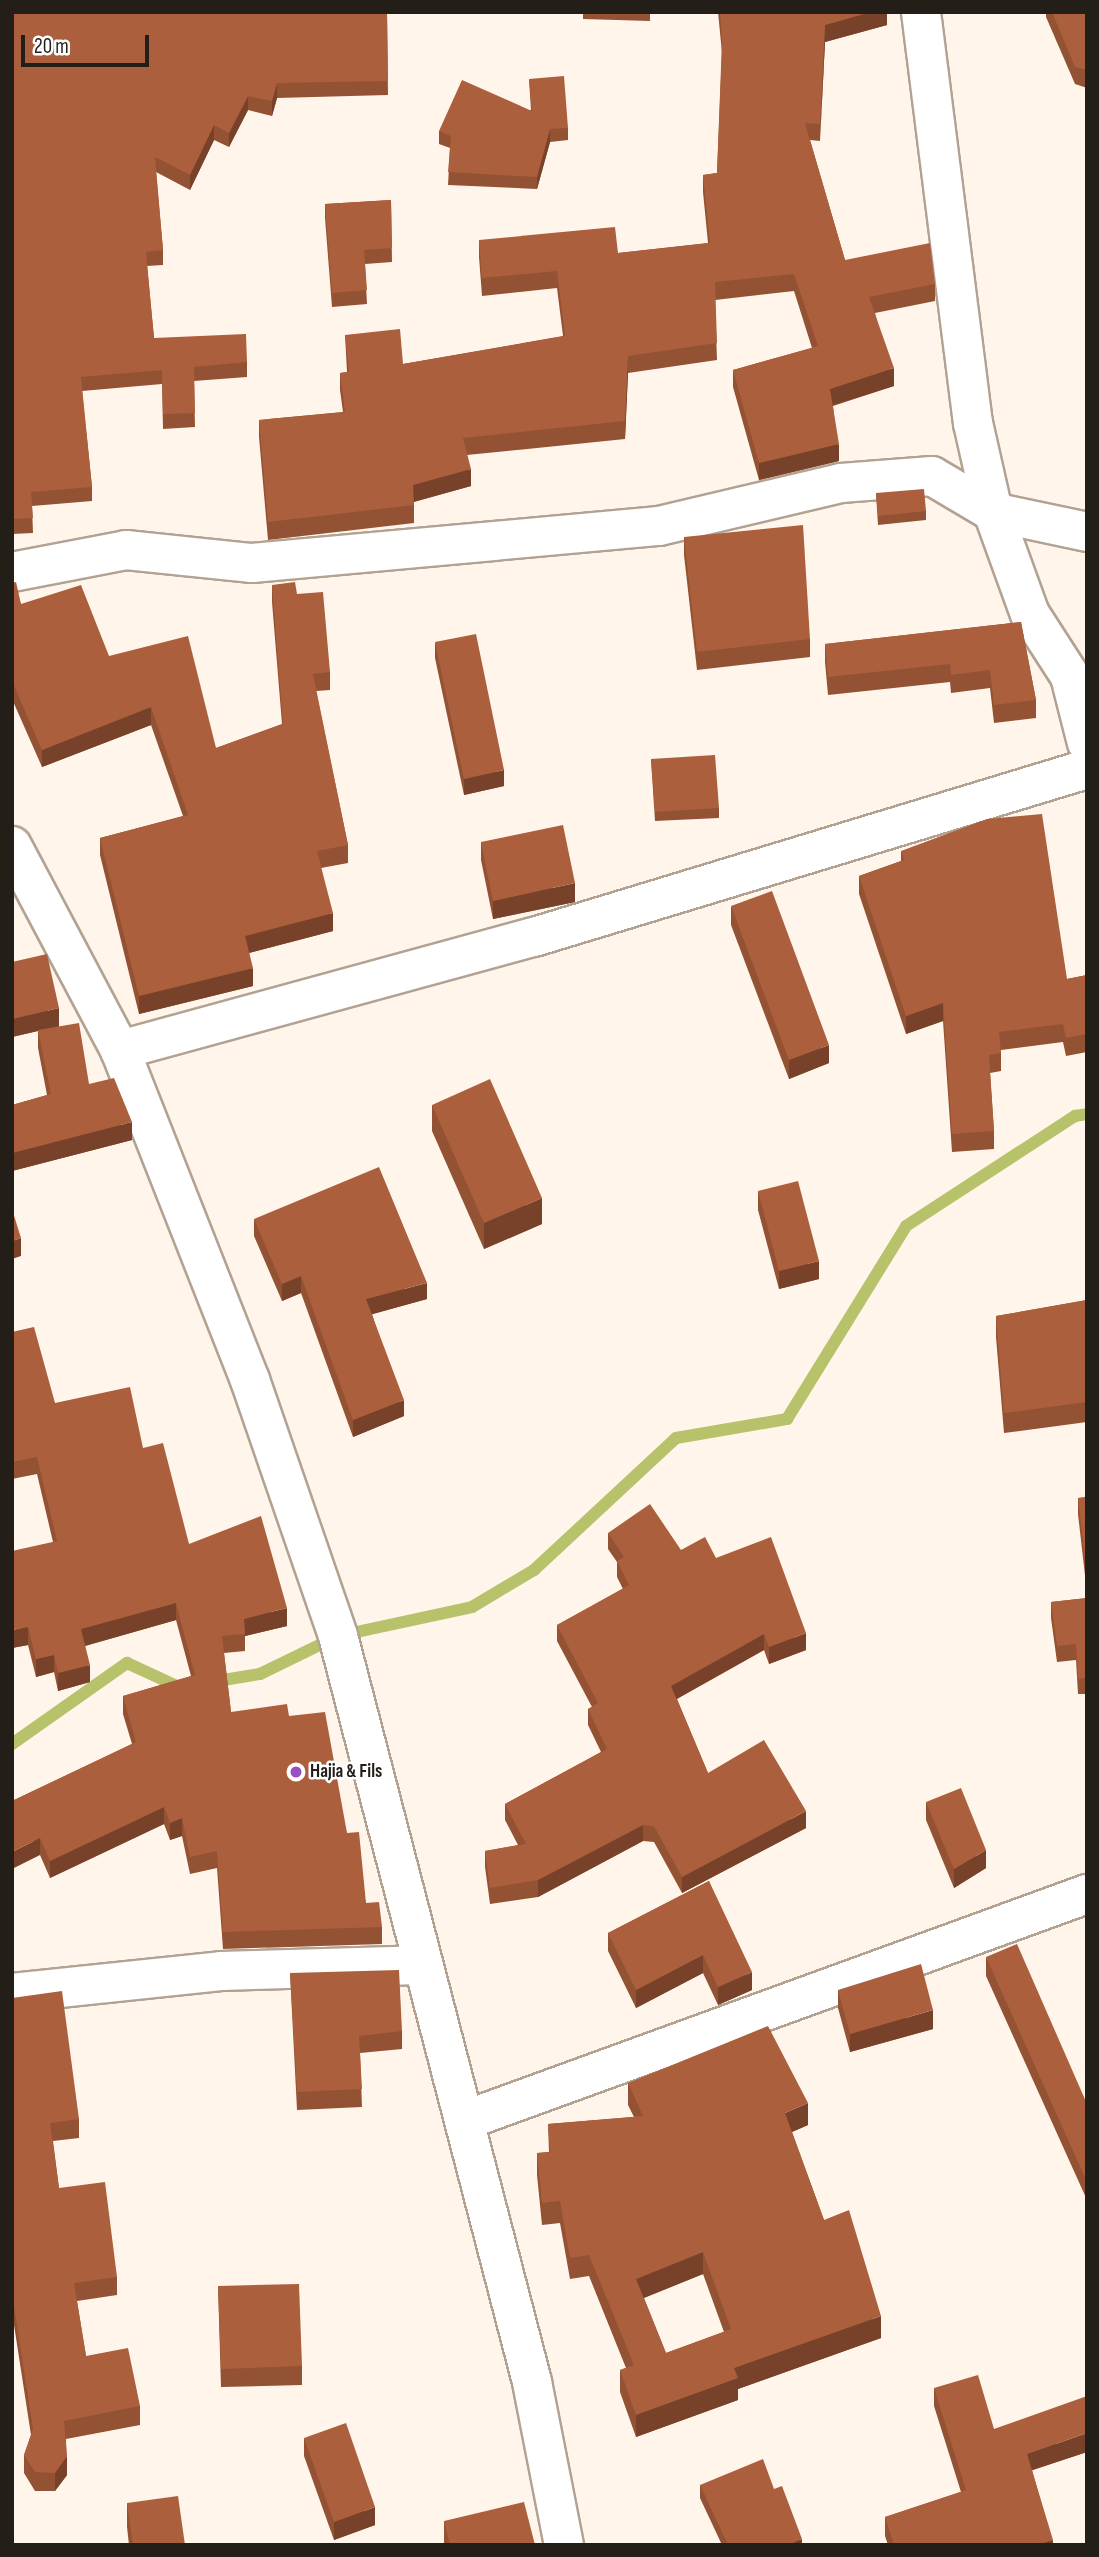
<!DOCTYPE html>
<style>
body{margin:0}
#map{position:relative;width:1099px;height:2557px;overflow:hidden;background:#fff5eb;font-family:"Sofia Sans Condensed",sans-serif}
div>[style]{position:absolute}
[style*='--x']{left:calc(var(--x)*1px);top:calc(var(--y)*1px);width:calc(var(--w)*1px);rotate:calc(var(--a)*1deg)}
.stream>*{height:12px;margin:-6px;padding:0 6px;transform-origin:6px;border-radius:6px;background:#b7c26b}
.roads{filter:drop-shadow(2px 0 #b2a292) drop-shadow(-2px 0 #b2a292) drop-shadow(0 2px #b2a292) drop-shadow(0 -2px #b2a292)}
.minor>*{height:38px;margin:-19px;padding:0 19px;transform-origin:19px;border-radius:19px;background:#fff}
.wall>*{inset:0;background:#945234}
.shaded-wall>*{inset:0;background:#78422a}
.building>*{inset:0;background:#ac5f3c}
.dots>*{width:19px;height:19px;translate:-50% -50%;box-sizing:border-box;border:4px solid #fff;border-radius:50%}
span{translate:-50% -50%;white-space:nowrap;text-align:center;line-height:1.15;-webkit-text-stroke:5px #fff;paint-order:stroke}
.poi-label{font-size:19px;color:#241e18;font-weight:700}
.left{translate:0 -50%;text-align:left}
.frame{position:absolute;inset:0;border:14px solid #241e18;pointer-events:none}
.scale{position:absolute;left:21px;top:35px;width:128px;height:32px;box-sizing:border-box;border:4px solid #241e18;border-top:0;padding-left:9px;font-size:21px;line-height:24px;white-space:nowrap;color:#241e18;-webkit-text-stroke:5px #fff;paint-order:stroke}
</style>
<div id="map">
<div class="stream">
<div style="--x:211;--y:1682;--w:50;--a:-9.3"></div>
<div style="--x:260;--y:1674;--w:87;--a:-26"></div>
<div style="--x:338;--y:1636;--w:137;--a:-12.2"></div>
<div style="--x:472;--y:1607;--w:72;--a:-30.8"></div>
<div style="--x:534;--y:1570;--w:194;--a:-42.9"></div>
<div style="--x:676;--y:1438;--w:113;--a:-9.7"></div>
<div style="--x:787;--y:1419;--w:227;--a:-58.3"></div>
<div style="--x:906;--y:1226;--w:202;--a:-33.1"></div>
<div style="--x:1075;--y:1116;--w:12;--a:-9"></div>
<div style="--x:12;--y:1744;--w:141;--a:-35.2"></div>
<div style="--x:127;--y:1663;--w:57;--a:24.8"></div>
</div>
<div class="roads">
<div class="minor">
<div style="--x:921;--y:12;--w:414;--a:82.8"></div>
<div style="--x:973;--y:423;--w:91;--a:77.3"></div>
<div style="--x:993;--y:512;--w:109;--a:70.1"></div>
<div style="--x:1030;--y:614;--w:74;--a:57.2"></div>
<div style="--x:1070;--y:676;--w:69;--a:75.8"></div>
<div style="--x:12;--y:572;--w:116;--a:-10.9"></div>
<div style="--x:126;--y:550;--w:127;--a:5.9"></div>
<div style="--x:252;--y:563;--w:409;--a:-5.2"></div>
<div style="--x:659;--y:526;--w:187;--a:-13.3"></div>
<div style="--x:841;--y:483;--w:91;--a:-4.4"></div>
<div style="--x:932;--y:476;--w:71;--a:30.5"></div>
<div style="--x:993;--y:512;--w:96;--a:12"></div>
<div style="--x:12;--y:846;--w:231;--a:62.1"></div>
<div style="--x:120;--y:1050;--w:355;--a:68.5"></div>
<div style="--x:250;--y:1380;--w:271;--a:71"></div>
<div style="--x:338;--y:1636;--w:771;--a:75.42"></div>
<div style="--x:532;--y:2382;--w:166;--a:78.9"></div>
<div style="--x:120;--y:1050;--w:429;--a:-15.3"></div>
<div style="--x:534;--y:937;--w:578;--a:-16.9"></div>
<div style="--x:12;--y:1993;--w:210;--a:-6"></div>
<div style="--x:221;--y:1971;--w:198;--a:-1.7"></div>
<div style="--x:466;--y:2120;--w:661;--a:-20"></div>
</div>
</div>
<div class="wall">
<div style="clip-path:polygon(12px 12px,387px 12px,388px 95px,277px 98px,272px 116px,248px 110px,229px 147px,214px 140px,190px 190px,156px 172px,163px 250px,163px 265px,147px 266px,154px 338px,247px 362px,247px 377px,194px 381px,195px 427px,163px 429px,162px 384px,82px 391px,92px 487px,92px 501px,32px 506px,33px 533px,12px 534px)"></div>
<div style="clip-path:polygon(583px 12px,650px 12px,650px 21px,583px 19px)"></div>
<div style="clip-path:polygon(718px 12px,887px 12px,887px 25px,825px 42px,820px 141px,810px 140px,845px 260px,935px 284px,935px 301px,875px 313px,894px 386px,833px 406px,839px 461px,759px 480px,733px 387px,733px 370px,812px 348px,794px 291px,715px 300px,717px 360px,628px 373px,625px 439px,467px 455px,471px 486px,414px 502px,414px 523px,268px 540px,259px 437px,259px 420px,343px 412px,340px 390px,340px 373px,347px 372px,345px 335px,403px 364px,563px 336px,557px 288px,482px 296px,479px 257px,479px 240px,618px 253px,708px 243px,703px 192px,703px 175px,717px 173px,722px 53px)"></div>
<div style="clip-path:polygon(1046px 12px,1087px 12px,1087px 88px,1075px 84px,1046px 17px)"></div>
<div style="clip-path:polygon(529px 79px,568px 128px,568px 140px,550px 142px,537px 189px,448px 185px,450px 148px,439px 144px,439px 131px,531px 110px)"></div>
<div style="clip-path:polygon(391px 200px,392px 262px,365px 264px,367px 304px,332px 307px,325px 218px,325px 204px)"></div>
<div style="clip-path:polygon(876px 493px,926px 511px,926px 520px,878px 525px)"></div>
<div style="clip-path:polygon(684px 537px,810px 639px,810px 657px,697px 670px,684px 555px)"></div>
<div style="clip-path:polygon(12px 583px,21px 604px,109px 656px,216px 748px,282px 724px,272px 602px,272px 585px,297px 594px,330px 672px,330px 690px,316px 691px,348px 845px,348px 863px,321px 868px,333px 931px,249px 953px,253px 986px,139px 1014px,100px 855px,100px 838px,183px 816px,151px 725px,42px 767px,12px 699px)"></div>
<div style="clip-path:polygon(1021px 622px,1036px 700px,1036px 718px,994px 723px,990px 688px,951px 693px,950px 682px,828px 695px,825px 662px,825px 644px)"></div>
<div style="clip-path:polygon(435px 642px,504px 786px,464px 795px,435px 658px)"></div>
<div style="clip-path:polygon(651px 759px,719px 808px,719px 818px,655px 821px)"></div>
<div style="clip-path:polygon(481px 842px,575px 902px,493px 919px,481px 860px)"></div>
<div style="clip-path:polygon(901px 851px,1067px 979px,1087px 975px,1087px 1052px,1066px 1056px,1063px 1042px,1001px 1050px,1001px 1071px,990px 1073px,994px 1131px,994px 1149px,952px 1152px,943px 1021px,906px 1034px,859px 894px,859px 876px,901px 861px)"></div>
<div style="clip-path:polygon(731px 906px,829px 1063px,789px 1079px,731px 925px)"></div>
<div style="clip-path:polygon(12px 962px,59px 1026px,89px 1084px,132px 1140px,12px 1171px,12px 1105px,47px 1095px,38px 1048px,38px 1031px,12px 1037px)"></div>
<div style="clip-path:polygon(432px 1105px,542px 1224px,484px 1249px,432px 1131px)"></div>
<div style="clip-path:polygon(758px 1191px,819px 1279px,779px 1289px,758px 1210px)"></div>
<div style="clip-path:polygon(254px 1219px,427px 1299px,372px 1314px,404px 1416px,353px 1437px,301px 1293px,282px 1301px,254px 1236px)"></div>
<div style="clip-path:polygon(1087px 1300px,1087px 1422px,1004px 1433px,996px 1337px,996px 1316px)"></div>
<div style="clip-path:polygon(12px 1332px,55px 1403px,143px 1448px,189px 1544px,287px 1626px,245px 1636px,245px 1651px,224px 1653px,231px 1712px,289px 1716px,347px 1833px,366px 1903px,382px 1927px,382px 1944px,223px 1949px,217px 1868px,190px 1874px,182px 1836px,170px 1840px,164px 1824px,50px 1878px,40px 1855px,12px 1801px,132px 1744px,123px 1714px,123px 1696px,191px 1676px,176px 1620px,85px 1646px,90px 1682px,58px 1691px,54px 1672px,36px 1677px,28px 1645px,12px 1648px,53px 1542px,37px 1474px,12px 1479px)"></div>
<div style="clip-path:polygon(1087px 1497px,1087px 1593px,1078px 1514px,1078px 1498px)"></div>
<div style="clip-path:polygon(608px 1533px,716px 1558px,806px 1650px,769px 1664px,764px 1650px,677px 1699px,708px 1773px,806px 1828px,682px 1893px,654px 1842px,643px 1841px,538px 1897px,490px 1904px,485px 1867px,485px 1851px,518px 1845px,505px 1820px,505px 1804px,601px 1752px,588px 1725px,588px 1709px,592px 1707px,557px 1641px,557px 1625px,623px 1589px,617px 1577px,617px 1562px,608px 1549px)"></div>
<div style="clip-path:polygon(1087px 1598px,1087px 1694px,1078px 1694px,1076px 1660px,1057px 1662px,1051px 1618px,1051px 1602px)"></div>
<div style="clip-path:polygon(926px 1802px,986px 1868px,954px 1888px,926px 1820px)"></div>
<div style="clip-path:polygon(709px 1881px,752px 1990px,718px 2005px,703px 1973px,636px 2008px,608px 1951px,608px 1933px)"></div>
<div style="clip-path:polygon(986px 1957px,1087px 2104px,1087px 2200px,986px 1976px)"></div>
<div style="clip-path:polygon(290px 1973px,402px 2031px,402px 2049px,360px 2053px,362px 2107px,297px 2110px)"></div>
<div style="clip-path:polygon(838px 1990px,933px 2029px,850px 2052px,838px 2008px)"></div>
<div style="clip-path:polygon(12px 1998px,79px 2119px,79px 2138px,53px 2141px,59px 2188px,117px 2277px,117px 2295px,77px 2301px,86px 2356px,140px 2406px,140px 2425px,66px 2439px,67px 2475px,55px 2491px,35px 2491px,24px 2473px,24px 2455px,31px 2435px,12px 2312px)"></div>
<div style="clip-path:polygon(evenodd,628px 2083px,808px 2125px,792px 2132px,824px 2220px,881px 2338px,738px 2389px,738px 2400px,636px 2437px,620px 2392px,620px 2370px,626px 2368px,589px 2276px,570px 2279px,560px 2223px,542px 2225px,537px 2175px,537px 2153px,549px 2152px,548px 2124px,634px 2117px,628px 2105px,628px 2083px,703px 2274px,724px 2332px,666px 2353px,644px 2298px,703px 2274px)"></div>
<div style="clip-path:polygon(218px 2286px,302px 2366px,302px 2385px,221px 2387px)"></div>
<div style="clip-path:polygon(934px 2388px,994px 2429px,1087px 2452px,1032px 2470px,1053px 2545px,888px 2545px,885px 2536px,885px 2517px,961px 2492px,934px 2406px)"></div>
<div style="clip-path:polygon(304px 2438px,375px 2525px,334px 2540px,304px 2456px)"></div>
<div style="clip-path:polygon(700px 2485px,774px 2489px,802px 2545px,722px 2545px,700px 2498px)"></div>
<div style="clip-path:polygon(127px 2503px,185px 2545px,129px 2545px,127px 2527px)"></div>
<div style="clip-path:polygon(444px 2521px,535px 2545px,444px 2545px)"></div>
</div>
<div class="shaded-wall">
<div style="clip-path:polygon(871px 12px,887px 12px,887px 25px,825px 42px,820px 141px,825px 25px)"></div>
<div style="clip-path:polygon(277px 83px,277px 98px,272px 116px,272px 101px)"></div>
<div style="clip-path:polygon(248px 96px,248px 110px,229px 147px,229px 133px)"></div>
<div style="clip-path:polygon(214px 125px,214px 140px,190px 190px,190px 175px)"></div>
<div style="clip-path:polygon(550px 129px,550px 142px,537px 189px,537px 177px)"></div>
<div style="clip-path:polygon(628px 356px,628px 373px,625px 439px,625px 421px)"></div>
<div style="clip-path:polygon(894px 368px,894px 386px,830px 406px,830px 389px)"></div>
<div style="clip-path:polygon(839px 444px,839px 461px,759px 480px,759px 463px)"></div>
<div style="clip-path:polygon(471px 469px,471px 486px,413px 502px,413px 485px)"></div>
<div style="clip-path:polygon(151px 707px,151px 725px,42px 767px,42px 750px)"></div>
<div style="clip-path:polygon(504px 770px,504px 786px,464px 795px,464px 779px)"></div>
<div style="clip-path:polygon(575px 883px,575px 902px,493px 919px,493px 901px)"></div>
<div style="clip-path:polygon(333px 913px,333px 931px,245px 954px,245px 936px)"></div>
<div style="clip-path:polygon(253px 968px,253px 986px,139px 1014px,139px 996px)"></div>
<div style="clip-path:polygon(943px 1003px,943px 1021px,906px 1034px,906px 1016px)"></div>
<div style="clip-path:polygon(59px 1008px,59px 1026px,12px 1037px,12px 1019px)"></div>
<div style="clip-path:polygon(829px 1045px,829px 1063px,789px 1079px,789px 1060px)"></div>
<div style="clip-path:polygon(132px 1122px,132px 1140px,12px 1171px,12px 1153px)"></div>
<div style="clip-path:polygon(542px 1198px,542px 1224px,484px 1249px,484px 1223px)"></div>
<div style="clip-path:polygon(21px 1238px,21px 1256px,12px 1259px,12px 1241px)"></div>
<div style="clip-path:polygon(819px 1261px,819px 1279px,779px 1289px,779px 1271px)"></div>
<div style="clip-path:polygon(301px 1276px,301px 1293px,282px 1301px,282px 1284px)"></div>
<div style="clip-path:polygon(427px 1283px,427px 1299px,366px 1316px,366px 1299px)"></div>
<div style="clip-path:polygon(404px 1400px,404px 1416px,353px 1437px,353px 1420px)"></div>
<div style="clip-path:polygon(176px 1603px,176px 1620px,81px 1647px,81px 1629px)"></div>
<div style="clip-path:polygon(287px 1608px,287px 1626px,245px 1636px,244px 1619px)"></div>
<div style="clip-path:polygon(28px 1627px,28px 1645px,12px 1648px,12px 1630px)"></div>
<div style="clip-path:polygon(806px 1633px,806px 1650px,769px 1664px,769px 1647px)"></div>
<div style="clip-path:polygon(764px 1634px,764px 1650px,671px 1702px,671px 1686px)"></div>
<div style="clip-path:polygon(54px 1655px,54px 1672px,36px 1677px,36px 1659px)"></div>
<div style="clip-path:polygon(90px 1665px,90px 1682px,58px 1691px,58px 1673px)"></div>
<div style="clip-path:polygon(164px 1807px,164px 1824px,50px 1878px,50px 1861px)"></div>
<div style="clip-path:polygon(806px 1811px,806px 1828px,682px 1893px,682px 1877px)"></div>
<div style="clip-path:polygon(182px 1818px,182px 1836px,170px 1840px,170px 1823px)"></div>
<div style="clip-path:polygon(643px 1825px,643px 1841px,538px 1897px,538px 1880px)"></div>
<div style="clip-path:polygon(40px 1838px,40px 1855px,12px 1869px,12px 1852px)"></div>
<div style="clip-path:polygon(986px 1850px,986px 1868px,954px 1888px,954px 1869px)"></div>
<div style="clip-path:polygon(703px 1955px,703px 1973px,636px 2008px,636px 1990px)"></div>
<div style="clip-path:polygon(752px 1972px,752px 1990px,718px 2005px,718px 1987px)"></div>
<div style="clip-path:polygon(933px 2010px,933px 2029px,850px 2052px,850px 2034px)"></div>
<div style="clip-path:polygon(808px 2103px,808px 2125px,785px 2135px,785px 2113px)"></div>
<div style="clip-path:polygon(703px 2252px,703px 2274px,636px 2301px,636px 2279px)"></div>
<div style="clip-path:polygon(881px 2316px,881px 2338px,738px 2389px,738px 2400px,636px 2437px,636px 2415px,734px 2368px)"></div>
<div style="clip-path:polygon(1087px 2433px,1087px 2452px,1027px 2472px,1027px 2454px)"></div>
<div style="clip-path:polygon(67px 2456px,67px 2475px,55px 2491px,55px 2473px)"></div>
<div style="clip-path:polygon(375px 2507px,375px 2525px,334px 2540px,334px 2522px)"></div>
<div style="clip-path:polygon(802px 2539px,802px 2545px,788px 2545px)"></div>
<div style="clip-path:polygon(1053px 2540px,1053px 2545px,1037px 2545px)"></div>
</div>
<div class="building">
<div style="clip-path:polygon(12px 12px,387px 12px,388px 81px,277px 83px,272px 101px,248px 96px,229px 133px,214px 125px,190px 175px,155px 157px,163px 250px,146px 252px,154px 338px,246px 334px,247px 362px,194px 367px,195px 413px,163px 414px,162px 370px,81px 377px,92px 487px,31px 492px,33px 518px,12px 519px)"></div>
<div style="clip-path:polygon(720px 12px,871px 12px,825px 25px,820px 124px,805px 123px,845px 260px,930px 243px,935px 284px,869px 297px,894px 368px,830px 389px,839px 444px,759px 463px,733px 370px,818px 346px,794px 274px,715px 282px,717px 343px,628px 356px,625px 421px,463px 438px,471px 469px,413px 485px,414px 505px,268px 522px,259px 420px,345px 412px,340px 373px,349px 372px,345px 335px,400px 329px,403px 364px,565px 336px,557px 271px,482px 278px,479px 240px,615px 227px,618px 253px,710px 243px,703px 175px,717px 173px,722px 40px)"></div>
<div style="clip-path:polygon(1052px 12px,1087px 12px,1087px 70px,1075px 67px)"></div>
<div style="clip-path:polygon(564px 76px,568px 128px,550px 129px,537px 177px,448px 172px,451px 136px,439px 131px,462px 80px,532px 111px,529px 79px)"></div>
<div style="clip-path:polygon(391px 200px,392px 248px,364px 250px,367px 290px,332px 293px,325px 204px)"></div>
<div style="clip-path:polygon(924px 489px,926px 511px,878px 516px,876px 493px)"></div>
<div style="clip-path:polygon(803px 525px,810px 639px,697px 652px,684px 537px)"></div>
<div style="clip-path:polygon(16px 582px,21px 604px,81px 585px,109px 656px,188px 636px,216px 748px,283px 724px,272px 585px,295px 582px,297px 594px,323px 592px,330px 672px,313px 674px,348px 845px,317px 851px,333px 913px,245px 936px,253px 968px,139px 996px,100px 838px,188px 815px,151px 707px,42px 750px,12px 681px,12px 583px)"></div>
<div style="clip-path:polygon(1021px 622px,1036px 700px,994px 705px,990px 670px,951px 675px,950px 664px,828px 677px,825px 644px)"></div>
<div style="clip-path:polygon(476px 634px,504px 770px,464px 779px,435px 642px)"></div>
<div style="clip-path:polygon(715px 755px,719px 808px,655px 812px,651px 759px)"></div>
<div style="clip-path:polygon(1042px 814px,1067px 979px,1087px 975px,1087px 1034px,1066px 1038px,1063px 1024px,999px 1032px,1001px 1053px,989px 1055px,994px 1131px,952px 1134px,943px 1003px,906px 1016px,859px 876px,904px 860px,901px 851px,987px 819px)"></div>
<div style="clip-path:polygon(563px 825px,575px 883px,493px 901px,481px 842px)"></div>
<div style="clip-path:polygon(772px 891px,829px 1045px,789px 1060px,731px 906px)"></div>
<div style="clip-path:polygon(47px 954px,59px 1008px,12px 1019px,12px 962px)"></div>
<div style="clip-path:polygon(79px 1023px,89px 1084px,114px 1078px,132px 1122px,12px 1153px,12px 1105px,51px 1094px,38px 1030px)"></div>
<div style="clip-path:polygon(490px 1079px,542px 1198px,484px 1223px,432px 1105px)"></div>
<div style="clip-path:polygon(379px 1167px,427px 1283px,366px 1299px,404px 1400px,353px 1420px,301px 1276px,282px 1284px,254px 1219px)"></div>
<div style="clip-path:polygon(798px 1181px,819px 1261px,779px 1271px,758px 1191px)"></div>
<div style="clip-path:polygon(12px 1209px,21px 1238px,12px 1241px)"></div>
<div style="clip-path:polygon(1087px 1300px,1087px 1402px,1004px 1413px,996px 1316px)"></div>
<div style="clip-path:polygon(34px 1327px,55px 1403px,130px 1387px,143px 1448px,163px 1443px,189px 1544px,261px 1516px,287px 1608px,244px 1619px,245px 1634px,222px 1636px,231px 1712px,287px 1704px,289px 1716px,325px 1712px,347px 1833px,359px 1832px,366px 1903px,379px 1902px,382px 1927px,223px 1932px,217px 1851px,190px 1857px,182px 1818px,170px 1823px,164px 1807px,50px 1861px,40px 1838px,12px 1852px,12px 1801px,136px 1742px,123px 1696px,195px 1675px,176px 1603px,81px 1629px,90px 1665px,58px 1673px,54px 1655px,36px 1659px,28px 1627px,12px 1630px,12px 1551px,57px 1541px,37px 1457px,12px 1462px,12px 1332px)"></div>
<div style="clip-path:polygon(1087px 1497px,1087px 1577px,1078px 1498px)"></div>
<div style="clip-path:polygon(650px 1504px,681px 1550px,705px 1537px,716px 1558px,771px 1537px,806px 1633px,769px 1647px,764px 1634px,671px 1686px,708px 1773px,764px 1740px,806px 1811px,682px 1877px,654px 1826px,643px 1825px,538px 1880px,490px 1888px,485px 1851px,526px 1844px,505px 1804px,607px 1749px,588px 1709px,598px 1703px,557px 1625px,629px 1585px,617px 1561px,624px 1557px,608px 1533px)"></div>
<div style="clip-path:polygon(1087px 1598px,1087px 1678px,1078px 1679px,1076px 1644px,1057px 1646px,1051px 1602px)"></div>
<div style="clip-path:polygon(961px 1788px,986px 1850px,954px 1869px,926px 1802px)"></div>
<div style="clip-path:polygon(709px 1881px,752px 1972px,718px 1987px,703px 1955px,636px 1990px,608px 1933px)"></div>
<div style="clip-path:polygon(1017px 1944px,1087px 2104px,1087px 2182px,986px 1957px)"></div>
<div style="clip-path:polygon(921px 1964px,933px 2010px,850px 2034px,838px 1990px)"></div>
<div style="clip-path:polygon(399px 1970px,402px 2031px,359px 2036px,362px 2089px,297px 2092px,290px 1973px)"></div>
<div style="clip-path:polygon(62px 1991px,79px 2119px,50px 2123px,59px 2188px,105px 2182px,117px 2277px,74px 2283px,86px 2356px,128px 2348px,140px 2406px,64px 2421px,67px 2456px,55px 2473px,35px 2472px,24px 2455px,33px 2429px,12px 2293px,12px 1998px)"></div>
<div style="clip-path:polygon(evenodd,768px 2026px,808px 2103px,785px 2113px,824px 2220px,849px 2210px,881px 2316px,734px 2368px,738px 2378px,636px 2415px,620px 2370px,634px 2365px,589px 2255px,570px 2258px,560px 2201px,542px 2203px,537px 2153px,550px 2152px,548px 2124px,643px 2116px,628px 2083px,768px 2026px,703px 2252px,731px 2329px,666px 2353px,636px 2279px,703px 2252px)"></div>
<div style="clip-path:polygon(299px 2284px,302px 2366px,221px 2369px,218px 2286px)"></div>
<div style="clip-path:polygon(978px 2375px,994px 2429px,1087px 2396px,1087px 2433px,1027px 2454px,1053px 2540px,1037px 2545px,894px 2545px,885px 2517px,966px 2490px,934px 2388px)"></div>
<div style="clip-path:polygon(346px 2423px,375px 2507px,334px 2522px,304px 2438px)"></div>
<div style="clip-path:polygon(763px 2459px,774px 2489px,782px 2486px,802px 2539px,788px 2545px,728px 2545px,700px 2485px)"></div>
<div style="clip-path:polygon(178px 2496px,185px 2545px,133px 2545px,127px 2503px)"></div>
<div style="clip-path:polygon(524px 2502px,535px 2545px,450px 2545px,444px 2521px)"></div>
</div>
<div class="dots">
<div style="left:296px;top:1772px;background:#974fc2"></div>
</div>
<div class="poi-label">
<span class="left" style="left:310px;top:1772px">Hajia &amp; Fils</span>
</div>
<div class="frame"></div>
<div class="scale">20 m</div>
</div>
